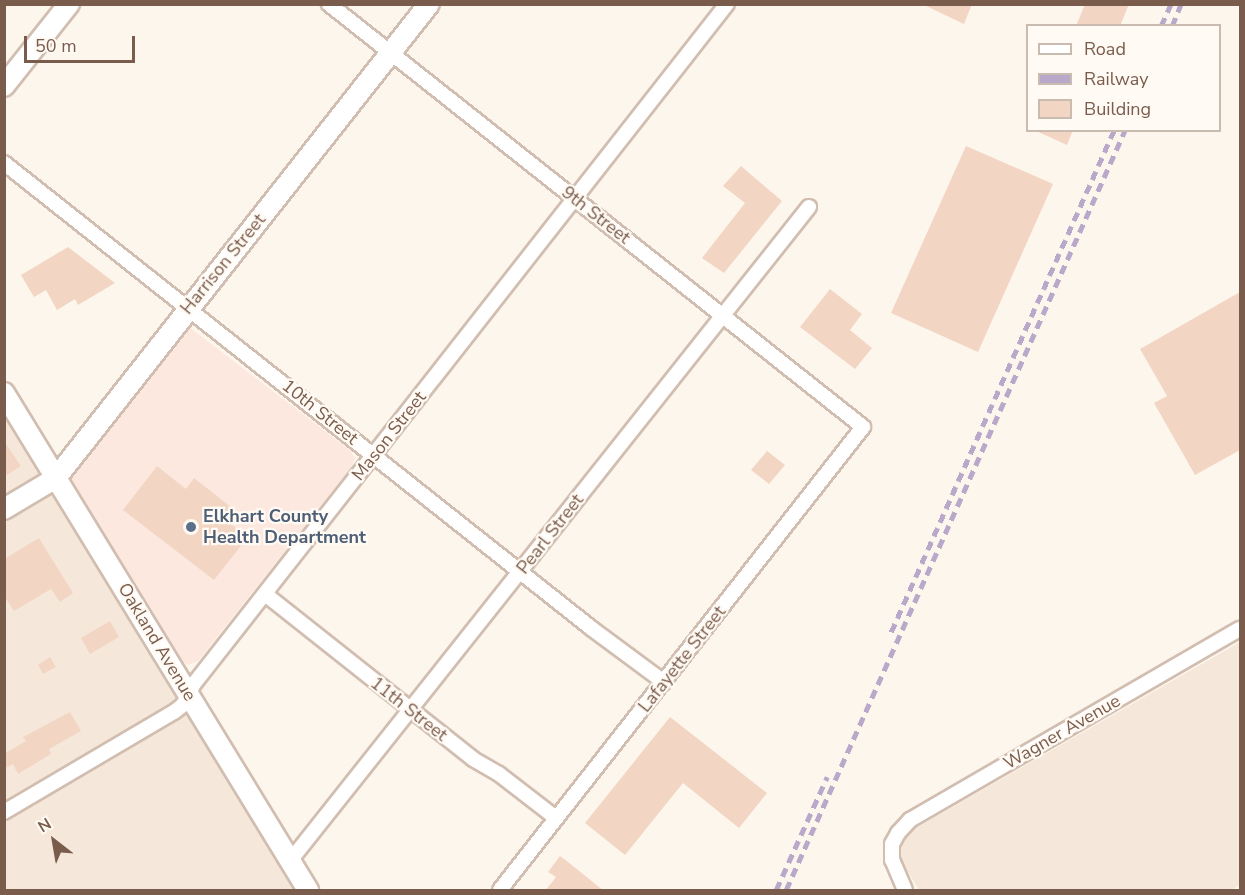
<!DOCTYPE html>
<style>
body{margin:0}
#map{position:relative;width:1245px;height:895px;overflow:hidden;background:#fdf6ec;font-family:"Nunito Sans",sans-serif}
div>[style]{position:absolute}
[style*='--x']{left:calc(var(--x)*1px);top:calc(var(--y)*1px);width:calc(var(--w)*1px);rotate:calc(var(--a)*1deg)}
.residential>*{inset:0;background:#f5e8da}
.commercial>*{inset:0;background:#fde8e0}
.building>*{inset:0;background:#f3d5c3}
.roads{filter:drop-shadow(2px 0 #d1beb0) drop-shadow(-2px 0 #d1beb0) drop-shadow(0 2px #d1beb0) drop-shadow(0 -2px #d1beb0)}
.street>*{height:14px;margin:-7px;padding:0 7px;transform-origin:7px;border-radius:7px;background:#fff}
.secondary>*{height:20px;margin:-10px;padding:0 10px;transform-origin:10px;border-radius:10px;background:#fff}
.rail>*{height:4.5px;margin-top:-2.25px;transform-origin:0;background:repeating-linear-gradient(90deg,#b9a8c9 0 9px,transparent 0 15px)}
.dots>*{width:16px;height:16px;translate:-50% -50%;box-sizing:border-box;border:3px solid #fffaf3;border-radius:50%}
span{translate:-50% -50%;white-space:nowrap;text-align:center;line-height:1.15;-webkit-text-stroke:4.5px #fffaf3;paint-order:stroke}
.street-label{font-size:18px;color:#7a5c4d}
.service-label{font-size:18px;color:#4e5e75;font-weight:700}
.left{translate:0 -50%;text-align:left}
.frame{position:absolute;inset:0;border:6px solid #7a5c4d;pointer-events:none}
.legend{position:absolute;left:1026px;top:24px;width:195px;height:108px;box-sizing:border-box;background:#fffaf3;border:2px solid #cabbb1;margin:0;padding:8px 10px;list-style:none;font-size:18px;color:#7a5c4d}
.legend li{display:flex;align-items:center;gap:12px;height:30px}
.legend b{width:30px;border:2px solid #cabbb1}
.north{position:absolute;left:24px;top:811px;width:60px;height:60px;-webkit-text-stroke:4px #fffaf3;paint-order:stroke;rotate:329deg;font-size:16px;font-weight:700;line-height:24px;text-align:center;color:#7a5c4d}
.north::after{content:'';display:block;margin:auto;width:21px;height:27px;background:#7a5c4d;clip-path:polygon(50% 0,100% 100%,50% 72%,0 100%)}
.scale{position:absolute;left:24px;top:36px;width:111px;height:27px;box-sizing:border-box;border:3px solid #7a5c4d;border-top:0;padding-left:8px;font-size:18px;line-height:21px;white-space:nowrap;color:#7a5c4d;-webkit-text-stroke:4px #fffaf3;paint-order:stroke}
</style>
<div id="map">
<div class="residential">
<div style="clip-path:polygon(5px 416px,295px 890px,5px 890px)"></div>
<div style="clip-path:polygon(1240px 642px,1240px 885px,1231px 890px,919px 890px,903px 864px,900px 853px,903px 842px,911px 831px)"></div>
</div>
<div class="commercial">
<div style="clip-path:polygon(189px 327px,350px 450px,355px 458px,351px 468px,198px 661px,188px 665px,180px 660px,71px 480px,76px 469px)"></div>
</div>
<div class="building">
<div style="clip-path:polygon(922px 4px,972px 4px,964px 24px)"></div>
<div style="clip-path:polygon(1085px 4px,1129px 4px,1120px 26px,1076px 26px)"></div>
<div style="clip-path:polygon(1034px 130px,1073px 130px,1067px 145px)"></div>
<div style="clip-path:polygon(966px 146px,1053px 184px,978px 352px,891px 313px)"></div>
<div style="clip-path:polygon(741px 166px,782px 201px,724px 273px,702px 258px,745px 203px,723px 186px)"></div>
<div style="clip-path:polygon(68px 247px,115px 283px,78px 305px,75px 299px,57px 310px,46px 290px,34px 297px,21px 275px)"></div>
<div style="clip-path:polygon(830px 289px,862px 314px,850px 330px,872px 348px,855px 369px,800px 327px)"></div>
<div style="clip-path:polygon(1240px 292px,1240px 450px,1195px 475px,1154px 403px,1167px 396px,1140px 349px)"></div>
<div style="clip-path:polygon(4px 441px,21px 466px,4px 477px)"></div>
<div style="clip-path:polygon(767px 451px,785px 465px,769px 484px,751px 470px)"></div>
<div style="clip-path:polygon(157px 466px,186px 489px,194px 478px,231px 507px,223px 518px,248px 537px,214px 580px,123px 510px)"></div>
<div style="clip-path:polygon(39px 538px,73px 593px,60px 602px,51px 589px,14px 611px,4px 596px,4px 559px)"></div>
<div style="clip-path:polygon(110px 621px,119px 637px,90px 654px,81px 638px)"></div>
<div style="clip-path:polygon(50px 657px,56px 667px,43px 674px,38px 665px)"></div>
<div style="clip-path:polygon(70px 712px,81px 731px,49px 749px,51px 754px,18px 774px,13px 764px,4px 769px,4px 754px,26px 741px,23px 737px)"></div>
<div style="clip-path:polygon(670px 717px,767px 793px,739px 828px,683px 783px,625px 855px,585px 823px)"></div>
<div style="clip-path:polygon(560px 856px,568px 862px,604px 891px,545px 891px,556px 877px,548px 872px)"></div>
</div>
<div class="roads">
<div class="street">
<div style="--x:329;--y:4;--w:681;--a:38.38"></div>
<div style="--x:863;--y:427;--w:588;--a:128.1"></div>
<div style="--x:4;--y:163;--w:749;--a:38.38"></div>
<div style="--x:591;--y:628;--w:91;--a:36.5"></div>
<div style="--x:265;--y:594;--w:265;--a:38.4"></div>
<div style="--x:473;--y:759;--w:30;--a:30"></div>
<div style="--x:499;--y:774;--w:72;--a:37.7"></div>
<div style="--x:4;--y:812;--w:197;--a:-30.5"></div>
<div style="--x:174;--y:712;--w:11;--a:-38"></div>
<div style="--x:183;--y:705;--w:22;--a:-63"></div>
<div style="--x:193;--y:685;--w:865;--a:-51.9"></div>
<div style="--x:290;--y:861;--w:835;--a:-51.57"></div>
<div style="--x:905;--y:890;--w:33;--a:-113"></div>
<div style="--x:892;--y:860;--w:16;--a:-90"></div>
<div style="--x:892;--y:844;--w:13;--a:-61"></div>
<div style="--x:898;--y:833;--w:18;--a:-47"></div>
<div style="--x:910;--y:820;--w:381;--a:-30.1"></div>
</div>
<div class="secondary">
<div style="--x:4;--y:86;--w:105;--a:-51.6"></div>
<div style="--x:4;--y:393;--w:583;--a:58.55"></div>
<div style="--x:4;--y:509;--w:61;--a:-30.8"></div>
<div style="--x:56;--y:478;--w:603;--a:-51.8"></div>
</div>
</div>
<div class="rail">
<div style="--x:1161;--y:26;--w:24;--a:-66"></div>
<div style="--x:1172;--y:26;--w:24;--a:-68"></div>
<div style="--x:891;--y:632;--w:549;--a:-66.05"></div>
<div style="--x:776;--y:890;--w:124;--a:-65.7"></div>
<div style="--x:786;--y:890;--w:832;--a:-65.96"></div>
</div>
<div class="dots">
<div style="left:191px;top:527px;background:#5c6f8a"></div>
</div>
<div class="street-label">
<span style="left:596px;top:215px;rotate:38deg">9th Street</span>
<span style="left:223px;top:264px;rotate:-51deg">Harrison Street</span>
<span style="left:320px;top:412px;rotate:39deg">10th Street</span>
<span style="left:389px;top:436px;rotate:-52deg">Mason Street</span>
<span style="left:550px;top:534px;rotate:-52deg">Pearl Street</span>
<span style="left:157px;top:642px;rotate:59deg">Oakland Avenue</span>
<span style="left:682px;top:659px;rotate:-52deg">Lafayette Street</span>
<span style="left:409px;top:709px;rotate:38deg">11th Street</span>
<span style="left:1062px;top:732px;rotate:-30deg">Wagner Avenue</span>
</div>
<div class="service-label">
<span class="left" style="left:203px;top:527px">Elkhart County<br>Health Department</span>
</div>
<div class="frame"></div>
<ul class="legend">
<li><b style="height:8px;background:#fff"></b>Road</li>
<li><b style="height:8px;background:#b9a8c9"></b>Railway</li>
<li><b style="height:16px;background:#f3d5c3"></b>Building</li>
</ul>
<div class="north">N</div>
<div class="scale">50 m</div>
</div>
